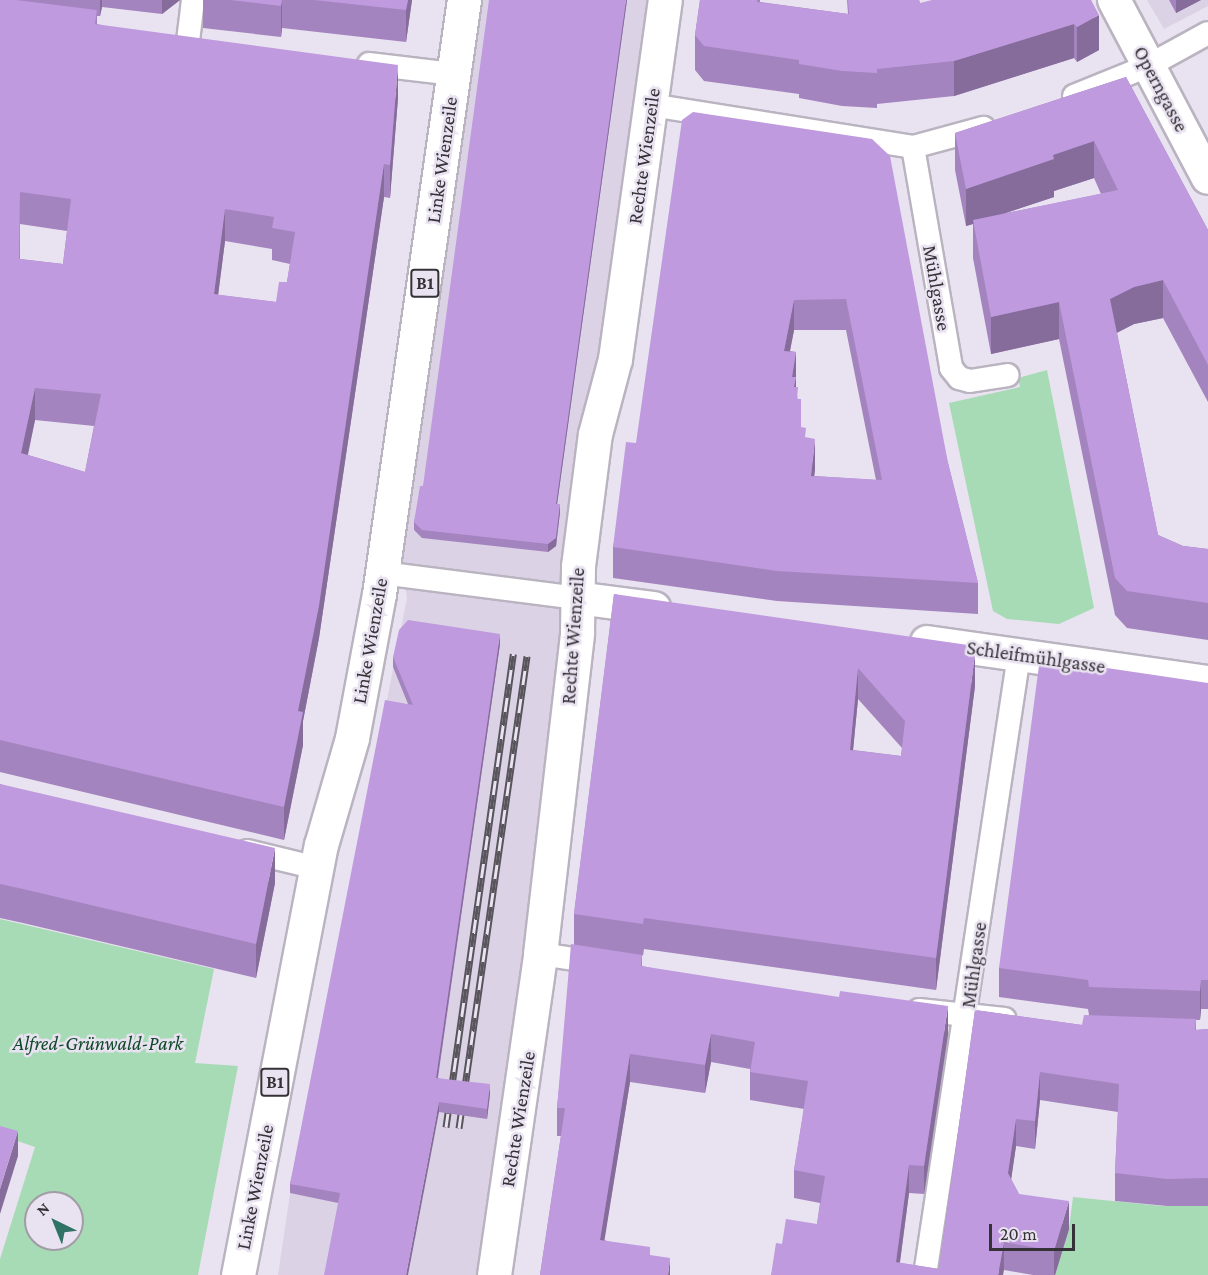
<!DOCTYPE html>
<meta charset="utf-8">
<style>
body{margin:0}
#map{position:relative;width:1208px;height:1275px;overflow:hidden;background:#e9e2f0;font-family:"Crimson Pro",serif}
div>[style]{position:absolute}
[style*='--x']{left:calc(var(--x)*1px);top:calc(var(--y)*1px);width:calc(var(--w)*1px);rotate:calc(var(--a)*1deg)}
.built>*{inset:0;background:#dcd2e6}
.green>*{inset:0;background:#a6dbb6}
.roads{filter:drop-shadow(2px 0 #bab3c0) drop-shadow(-2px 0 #bab3c0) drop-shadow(0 2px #bab3c0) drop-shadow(0 -2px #bab3c0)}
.street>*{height:22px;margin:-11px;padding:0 11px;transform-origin:11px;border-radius:11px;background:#fff}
.secondary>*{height:32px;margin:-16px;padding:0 16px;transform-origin:16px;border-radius:16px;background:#fff}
.primary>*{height:33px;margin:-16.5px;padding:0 16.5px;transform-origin:16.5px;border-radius:16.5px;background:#fff}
.rail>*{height:7px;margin-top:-3.5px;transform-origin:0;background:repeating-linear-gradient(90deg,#e9e2f0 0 14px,#58545b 0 28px);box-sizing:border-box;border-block:2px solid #58545b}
.wall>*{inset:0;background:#a484bf}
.shaded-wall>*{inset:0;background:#866c9b}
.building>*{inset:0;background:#bf9ade}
span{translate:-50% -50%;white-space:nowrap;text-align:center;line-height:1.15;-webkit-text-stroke:5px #e9e2f0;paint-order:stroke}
.shield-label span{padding:2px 4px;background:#e9e2f0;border:2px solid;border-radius:4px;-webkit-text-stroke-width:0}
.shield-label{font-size:18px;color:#353237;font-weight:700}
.street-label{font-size:20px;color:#353237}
.park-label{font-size:20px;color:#0f4828;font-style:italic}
.north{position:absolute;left:24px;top:1191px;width:60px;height:60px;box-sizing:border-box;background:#e9e2f0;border:2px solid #a19ca6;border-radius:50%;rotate:317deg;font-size:16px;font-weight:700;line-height:24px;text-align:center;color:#353237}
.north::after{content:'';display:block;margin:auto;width:21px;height:27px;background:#2f7366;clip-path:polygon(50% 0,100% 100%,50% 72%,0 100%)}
.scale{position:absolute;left:989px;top:1224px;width:86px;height:27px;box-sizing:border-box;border:3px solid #353237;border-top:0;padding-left:8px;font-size:18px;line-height:21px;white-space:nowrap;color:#353237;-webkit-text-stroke:4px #e9e2f0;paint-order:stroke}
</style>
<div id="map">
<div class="built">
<div style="clip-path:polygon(478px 0,664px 0,490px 1275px,278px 1275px,290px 1194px,407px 598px,402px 568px)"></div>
<div style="clip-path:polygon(1147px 0,1208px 0,1208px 6px,1164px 29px)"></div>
</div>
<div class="green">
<div style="clip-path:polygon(1047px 370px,1094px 608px,1059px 624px,1007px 619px,993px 611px,949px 403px,1020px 387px,1018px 378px)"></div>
<div style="clip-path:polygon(evenodd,0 919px,214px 969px,195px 1063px,238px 1066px,198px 1275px,0 1275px,0 1259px,35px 1147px,0 1135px,0 919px,36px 1203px,72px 1203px,72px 1239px,36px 1239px,36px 1203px)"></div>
<div style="clip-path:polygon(1073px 1197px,1162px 1206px,1208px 1206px,1208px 1275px,1055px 1275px,1069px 1229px)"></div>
</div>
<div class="roads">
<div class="street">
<div style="--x:188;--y:41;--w:41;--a:-83"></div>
<div style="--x:369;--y:64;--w:86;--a:6.7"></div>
<div style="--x:1074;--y:96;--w:80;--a:-22.1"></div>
<div style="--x:1148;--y:66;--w:68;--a:-28.8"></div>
<div style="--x:651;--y:105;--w:265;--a:9.1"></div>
<div style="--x:913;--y:147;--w:73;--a:-15.2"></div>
<div style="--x:913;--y:147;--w:224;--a:80.2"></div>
<div style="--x:951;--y:368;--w:13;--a:51"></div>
<div style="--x:959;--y:378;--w:11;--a:15"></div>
<div style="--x:970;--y:381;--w:38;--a:-9"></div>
<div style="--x:382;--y:573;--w:197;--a:7.3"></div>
<div style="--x:247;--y:851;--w:72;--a:13.7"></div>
<div style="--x:540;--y:954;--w:62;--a:8.4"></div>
<div style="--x:919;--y:1010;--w:86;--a:6"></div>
<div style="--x:925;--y:1275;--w:627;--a:-81.38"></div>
</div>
<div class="secondary">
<div style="--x:1114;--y:0;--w:201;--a:62.2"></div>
<div style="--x:577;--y:598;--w:78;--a:7.4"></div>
<div style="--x:927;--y:642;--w:284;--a:8.1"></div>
</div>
<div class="primary">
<div style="--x:238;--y:1275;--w:438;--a:-79.1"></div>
<div style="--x:321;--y:845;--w:111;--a:-73.8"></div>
<div style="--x:352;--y:738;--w:147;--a:-79.4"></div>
<div style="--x:379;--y:594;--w:600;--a:-81.86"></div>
<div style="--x:494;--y:1275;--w:324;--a:-81.8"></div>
<div style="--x:540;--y:954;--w:324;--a:-83.4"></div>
<div style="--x:577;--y:632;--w:66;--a:-89.1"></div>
<div style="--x:578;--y:566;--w:133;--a:-82.7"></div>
<div style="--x:595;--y:434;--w:78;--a:-75.1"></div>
<div style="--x:615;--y:359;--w:362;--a:-82.1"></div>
</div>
</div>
<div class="rail">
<div style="--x:446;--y:1127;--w:478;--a:-81.9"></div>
<div style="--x:459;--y:1128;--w:477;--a:-81.8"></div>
</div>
<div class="wall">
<div style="clip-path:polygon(evenodd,0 0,180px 0,162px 14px,102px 7px,100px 16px,97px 16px,97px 24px,398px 98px,390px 198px,384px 197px,319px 638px,303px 721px,303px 745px,284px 840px,0 772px,0 0,20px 224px,67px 231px,63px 264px,20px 259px,20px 224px,0 0,225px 241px,272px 249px,272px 260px,290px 264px,287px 282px,276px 302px,218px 295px,225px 241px,0 0,35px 420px,94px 426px,85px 472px,28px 455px,35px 420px)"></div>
<div style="clip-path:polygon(203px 0,412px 0,406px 42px,282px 28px,281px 37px,203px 28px)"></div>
<div style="clip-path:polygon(627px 0,557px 504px,560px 512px,556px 546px,548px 552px,422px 538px,414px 530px,414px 522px,423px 486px)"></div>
<div style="clip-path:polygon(700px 0,760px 0,760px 2px,848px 14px,847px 0,919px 0,920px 3px,1091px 0,1099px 50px,1077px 62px,1074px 58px,954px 96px,877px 104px,877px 108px,842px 106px,799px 98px,799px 94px,704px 81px,695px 70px,695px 35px)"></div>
<div style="clip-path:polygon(1169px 0,1201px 0,1176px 13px)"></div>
<div style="clip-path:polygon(evenodd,1126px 77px,1208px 230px,1208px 402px,1163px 318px,1134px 324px,1117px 333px,1158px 535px,1183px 546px,1208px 549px,1208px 640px,1127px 628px,1115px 615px,1059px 339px,991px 354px,973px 258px,973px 224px,966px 226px,955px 170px,955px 133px,1126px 77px,1094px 178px,1101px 194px,1002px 214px,1054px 197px,1054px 191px,1094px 178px)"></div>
<div style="clip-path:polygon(evenodd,872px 139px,948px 463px,978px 583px,978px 614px,777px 601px,613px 578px,613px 547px,636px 443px,872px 139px,794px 330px,846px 330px,876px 480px,814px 476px,815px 469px,801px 427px,796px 387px,796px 352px,790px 351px,794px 330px)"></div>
<div style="clip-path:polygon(evenodd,614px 594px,975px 686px,936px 990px,644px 949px,643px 956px,642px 955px,642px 966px,948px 1034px,924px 1194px,909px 1193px,900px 1263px,939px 1269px,975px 1010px,1082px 1025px,1089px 1015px,1088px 1009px,999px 997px,999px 968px,1208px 683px,1208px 1009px,1201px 1009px,1200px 1020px,1196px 1020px,1196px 1030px,1208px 1029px,1208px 1206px,1167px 1206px,1115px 1201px,1115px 1173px,1118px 1112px,1040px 1100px,1035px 1149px,1016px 1146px,1011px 1179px,1019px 1194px,1069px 1229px,1055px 1275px,1033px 1275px,1004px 1270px,771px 1275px,782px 1244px,817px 1224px,820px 1203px,794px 1198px,794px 1170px,804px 1109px,750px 1100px,750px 1069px,711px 1062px,705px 1093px,630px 1082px,604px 1240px,650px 1255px,670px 1275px,540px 1275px,561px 1136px,557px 1136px,557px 1108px,574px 945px,574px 914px,614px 594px,858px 699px,902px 748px,901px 756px,853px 750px,858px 699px)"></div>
<div style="clip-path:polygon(500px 644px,438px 1078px,490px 1094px,487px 1119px,439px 1112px,338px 1203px,290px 1193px,290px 1184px,408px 704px,393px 667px,393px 657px)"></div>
<div style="clip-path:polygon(0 784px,275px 883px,256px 978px,23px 923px,0 918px)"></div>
</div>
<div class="shaded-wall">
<div style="clip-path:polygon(100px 0,102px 0,102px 7px,100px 16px)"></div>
<div style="clip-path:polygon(162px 0,180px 0,162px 14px)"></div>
<div style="clip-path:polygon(282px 0,282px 28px,281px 37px,281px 6px)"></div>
<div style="clip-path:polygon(408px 0,412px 0,406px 42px,406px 10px)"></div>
<div style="clip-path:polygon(626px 0,627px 0,556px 512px,556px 504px)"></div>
<div style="clip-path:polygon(1176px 0,1201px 0,1176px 13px)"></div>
<div style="clip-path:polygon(1099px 15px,1099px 50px,1077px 62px,1077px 27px)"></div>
<div style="clip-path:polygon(1074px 24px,1074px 58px,954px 96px,954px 61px)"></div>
<div style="clip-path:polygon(398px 65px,398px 98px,390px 198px,390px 165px)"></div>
<div style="clip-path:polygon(1094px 141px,1094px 178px,1054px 191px,1054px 197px,973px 224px,973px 220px,973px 224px,966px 226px,966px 189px,1053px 155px)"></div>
<div style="clip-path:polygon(384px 164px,384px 197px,319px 638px,303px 721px,303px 745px,284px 840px,284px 807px,298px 711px)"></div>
<div style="clip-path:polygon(225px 209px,225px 241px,214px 327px,214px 294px)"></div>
<div style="clip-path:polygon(1163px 280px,1163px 318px,1134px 324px,1110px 336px,1110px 299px,1134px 287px)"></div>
<div style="clip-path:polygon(794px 300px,794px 330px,784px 381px,784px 351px)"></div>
<div style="clip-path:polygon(1059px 302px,1059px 339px,991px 354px,991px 317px)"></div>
<div style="clip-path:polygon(796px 352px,796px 407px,792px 377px)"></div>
<div style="clip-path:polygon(35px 388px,35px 420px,21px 485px,21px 453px)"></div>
<div style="clip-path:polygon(815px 439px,815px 469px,811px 506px,811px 476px)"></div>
<div style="clip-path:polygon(560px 504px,560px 512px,556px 546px,548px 552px,548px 544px)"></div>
<div style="clip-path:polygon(500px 634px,500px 644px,436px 1088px,436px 1078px)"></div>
<div style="clip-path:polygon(975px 654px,975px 686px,936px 990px,936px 958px)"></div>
<div style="clip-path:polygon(858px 668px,858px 699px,850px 781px,850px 750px)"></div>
<div style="clip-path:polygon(275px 848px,275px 883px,256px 978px,256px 944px)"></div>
<div style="clip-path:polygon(1201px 980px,1201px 1009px,1200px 1020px,1200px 991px)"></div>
<div style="clip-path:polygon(948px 1006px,948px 1034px,924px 1194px,924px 1166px)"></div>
<div style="clip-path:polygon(711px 1034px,711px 1062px,705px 1093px,705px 1065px)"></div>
<div style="clip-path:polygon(630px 1054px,630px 1082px,600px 1268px,600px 1240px)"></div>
<div style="clip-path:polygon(1040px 1072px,1040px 1100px,1035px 1149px,1035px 1121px)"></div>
<div style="clip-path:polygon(490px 1084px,490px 1094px,487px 1119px,487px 1109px)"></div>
<div style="clip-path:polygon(439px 1102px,439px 1112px,408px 1275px,406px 1275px)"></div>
<div style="clip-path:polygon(1016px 1119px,1016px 1146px,1008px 1201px,1008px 1173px)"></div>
<div style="clip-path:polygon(18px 1131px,18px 1156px,0 1214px,0 1189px)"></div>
<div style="clip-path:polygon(909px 1165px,909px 1193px,898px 1275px,896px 1262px)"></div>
<div style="clip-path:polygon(1069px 1201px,1069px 1229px,1055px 1275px,1054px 1275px,1054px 1251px)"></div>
<div style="clip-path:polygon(1004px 1242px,1004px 1270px,1003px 1275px,998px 1275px)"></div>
<div style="clip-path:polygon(670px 1258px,670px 1275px,668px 1275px)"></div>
</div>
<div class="building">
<div style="clip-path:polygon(evenodd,0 0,16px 0,97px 10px,95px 24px,398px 65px,390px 165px,384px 164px,319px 606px,298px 711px,303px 712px,284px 807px,0 740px,0 0,20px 192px,71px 199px,63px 264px,19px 259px,20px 192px,0 0,225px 209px,274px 217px,272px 228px,295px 232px,287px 282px,279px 282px,276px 302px,214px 294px,225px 209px,0 0,35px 388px,101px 394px,85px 472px,21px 453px,35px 388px)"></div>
<div style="clip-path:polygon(230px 0,282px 0,281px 6px)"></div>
<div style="clip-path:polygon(314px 0,408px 0,406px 10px)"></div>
<div style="clip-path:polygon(489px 0,626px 0,556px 504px,560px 504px,556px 538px,548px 544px,422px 530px,414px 522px,420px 486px,423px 486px)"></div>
<div style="clip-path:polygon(700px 0,757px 0,757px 2px,849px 14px,848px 0,919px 0,920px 3px,932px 0,1091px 0,1099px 15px,1077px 27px,1074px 24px,954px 61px,877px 69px,877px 73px,842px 71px,799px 64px,799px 60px,704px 46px,695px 35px)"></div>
<div style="clip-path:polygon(1126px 77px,1208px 230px,1208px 365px,1163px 280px,1134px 287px,1110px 299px,1158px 535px,1183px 546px,1208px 549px,1208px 603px,1127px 591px,1115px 578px,1059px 302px,991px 317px,973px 220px,1118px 190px,1094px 141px,1053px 155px,1054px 159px,966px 189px,955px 133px)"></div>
<div style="clip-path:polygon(evenodd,693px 112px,872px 139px,890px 156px,948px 463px,978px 583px,777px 571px,613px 547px,626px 442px,636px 443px,682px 120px,693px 112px,846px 299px,882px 480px,811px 476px,815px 439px,805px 437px,806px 428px,801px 427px,801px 399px,797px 399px,798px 387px,794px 387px,796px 377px,792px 377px,796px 352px,784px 351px,794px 300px,846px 299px)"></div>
<div style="clip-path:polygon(evenodd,614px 594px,968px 645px,975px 654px,936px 958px,644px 918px,643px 924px,574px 914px,614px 594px,858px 668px,905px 721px,901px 756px,850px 750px,858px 668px)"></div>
<div style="clip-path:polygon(408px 620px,500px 634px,436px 1078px,490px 1084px,487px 1109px,439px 1102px,406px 1275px,324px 1275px,340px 1193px,290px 1184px,385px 700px,413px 705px,393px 657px,399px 630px)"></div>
<div style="clip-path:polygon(1040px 658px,1208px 683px,1208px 980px,1201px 980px,1200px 991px,1089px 987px,1088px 980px,999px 968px)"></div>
<div style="clip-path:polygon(0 784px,275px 848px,256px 944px,23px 889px,0 884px)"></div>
<div style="clip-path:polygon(571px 944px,642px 955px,641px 966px,839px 997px,840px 991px,948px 1006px,924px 1166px,909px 1165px,896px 1262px,939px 1269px,975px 1010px,1082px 1025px,1084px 1015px,1196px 1019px,1195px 1030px,1208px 1029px,1208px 1178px,1167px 1179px,1115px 1173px,1119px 1084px,1040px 1072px,1035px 1121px,1016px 1119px,1008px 1173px,1019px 1194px,1069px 1201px,1054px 1251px,1004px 1242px,998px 1275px,771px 1275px,776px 1243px,782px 1244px,786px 1219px,817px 1224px,825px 1176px,794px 1170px,808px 1081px,750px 1072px,755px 1042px,711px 1034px,705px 1065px,630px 1054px,600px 1240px,650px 1247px,650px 1255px,670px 1258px,668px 1275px,540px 1275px,565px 1108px,557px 1108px)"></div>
<div style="clip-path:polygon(0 1126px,18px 1131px,0 1189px)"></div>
</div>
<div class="shield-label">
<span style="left:425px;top:283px">B1</span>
<span style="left:275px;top:1082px">B1</span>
</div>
<div class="street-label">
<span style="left:1161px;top:89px;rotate:62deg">Operngasse</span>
<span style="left:644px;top:156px;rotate:-82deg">Rechte Wienzeile</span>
<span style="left:442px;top:160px;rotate:-82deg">Linke Wienzeile</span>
<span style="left:937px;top:288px;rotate:80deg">Mühlgasse</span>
<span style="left:573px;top:636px;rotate:-86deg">Rechte Wienzeile</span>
<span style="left:370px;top:641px;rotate:-80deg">Linke Wienzeile</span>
<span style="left:1036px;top:657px;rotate:8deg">Schleifmühlgasse</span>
<span style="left:974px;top:965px;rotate:-82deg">Mühlgasse</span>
<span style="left:518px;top:1119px;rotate:-81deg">Rechte Wienzeile</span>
<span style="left:255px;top:1187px;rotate:-79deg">Linke Wienzeile</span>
</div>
<div class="park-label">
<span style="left:98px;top:1043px">Alfred-Grünwald-Park</span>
</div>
<div class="north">N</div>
<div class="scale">20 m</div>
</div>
